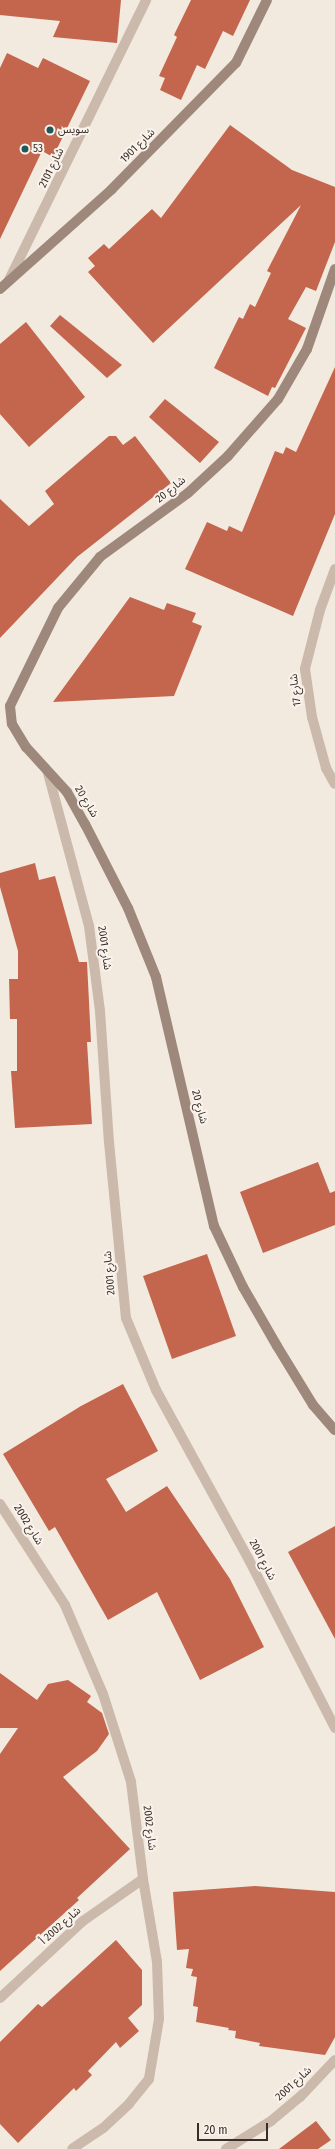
<!DOCTYPE html>
<meta charset="utf-8">
<style>
body{margin:0}
#map{position:relative;width:335px;height:2149px;overflow:hidden;background:#f2e9df;font-family:"Fira Sans Condensed","Noto Sans Arabic",sans-serif}
div>[style]{position:absolute}
[style*='--x']{left:calc(var(--x)*1px);top:calc(var(--y)*1px);width:calc(var(--w)*1px);rotate:calc(var(--a)*1deg)}
.building>*{inset:0;background:#c3664d}
.street>*{height:10px;margin:-5px;padding:0 5px;transform-origin:5px;border-radius:5px;background:#cbb9ab}
.secondary>*{height:10px;margin:-5px;padding:0 5px;transform-origin:5px;border-radius:5px;background:#9e887c}
.dots>*{width:11px;height:11px;translate:-50% -50%;box-sizing:border-box;border:2px solid #faf3ec;border-radius:50%}
span{translate:-50% -50%;white-space:nowrap;text-align:center;line-height:1.15;-webkit-text-stroke:4px #faf3ec;paint-order:stroke}
.poi-label{font-size:11px;color:#392e2a}
.left{translate:0 -50%;text-align:left}
.street-label{font-size:11px;color:#392e2a}
.scale{position:absolute;left:197px;top:2123px;width:71px;height:18px;box-sizing:border-box;border:2px solid #392e2a;border-top:0;padding-left:5px;font-size:12px;line-height:14px;white-space:nowrap;color:#392e2a;-webkit-text-stroke:3px #faf3ec;paint-order:stroke}
</style>
<div id="map">
<div class="building">
<div style="clip-path:polygon(0 0,121px 0,117px 43px,53px 37px,60px 21px,0 15px)"></div>
<div style="clip-path:polygon(191px 0,250px 0,233px 36px,223px 31px,205px 69px,197px 65px,181px 100px,160px 90px,165px 78px,159px 76px,177px 37px,174px 35px)"></div>
<div style="clip-path:polygon(7px 53px,38px 68px,43px 58px,90px 81px,53px 157px,42px 151px,0 239px,0 68px)"></div>
<div style="clip-path:polygon(230px 125px,292px 170px,335px 187px,335px 242px,316px 291px,306px 287px,288px 319px,306px 328px,275px 388px,272px 387px,268px 396px,214px 368px,239px 317px,243px 319px,250px 304px,255px 307px,271px 273px,267px 271px,301px 205px,153px 343px,88px 272px,95px 266px,88px 258px,104px 244px,109px 249px,152px 209px,161px 218px)"></div>
<div style="clip-path:polygon(60px 315px,122px 365px,107px 378px,50px 326px)"></div>
<div style="clip-path:polygon(26px 322px,85px 397px,29px 447px,0 414px,0 344px)"></div>
<div style="clip-path:polygon(335px 367px,335px 514px,293px 616px,185px 569px,207px 522px,227px 531px,229px 526px,242px 532px,275px 451px,283px 454px,286px 447px,296px 452px)"></div>
<div style="clip-path:polygon(165px 399px,219px 442px,200px 463px,149px 417px)"></div>
<div style="clip-path:polygon(109px 436px,116px 436px,123px 445px,135px 436px,171px 483px,77px 557px,0 638px,0 499px,29px 526px,54px 504px,45px 491px)"></div>
<div style="clip-path:polygon(130px 597px,164px 610px,167px 603px,196px 613px,192px 622px,202px 626px,174px 696px,53px 702px)"></div>
<div style="clip-path:polygon(35px 863px,39px 880px,55px 876px,79px 962px,87px 962px,91px 1042px,87px 1042px,92px 1124px,15px 1128px,11px 1071px,17px 1071px,17px 1019px,10px 1019px,9px 979px,18px 979px,18px 951px,0 887px,0 873px)"></div>
<div style="clip-path:polygon(318px 1162px,330px 1193px,335px 1191px,335px 1225px,263px 1253px,240px 1192px)"></div>
<div style="clip-path:polygon(207px 1254px,236px 1336px,172px 1359px,143px 1276px)"></div>
<div style="clip-path:polygon(123px 1384px,158px 1451px,106px 1479px,126px 1512px,167px 1486px,230px 1579px,264px 1647px,200px 1680px,157px 1592px,108px 1620px,55px 1527px,49px 1531px,3px 1454px,81px 1406px)"></div>
<div style="clip-path:polygon(335px 1526px,335px 1639px,288px 1552px)"></div>
<div style="clip-path:polygon(0 1673px,37px 1700px,48px 1684px,68px 1680px,91px 1696px,87px 1702px,102px 1713px,109px 1734px,97px 1751px,63px 1777px,130px 1849px,77px 1898px,79px 1900px,0 1971px,0 1754px,18px 1728px,0 1728px)"></div>
<div style="clip-path:polygon(255px 1886px,335px 1892px,335px 2037px,325px 2055px,259px 2046px,260px 2043px,235px 2038px,236px 2031px,228px 2030px,229px 2028px,196px 2022px,198px 2007px,193px 2006px,197px 1977px,191px 1976px,193px 1969px,186px 1968px,189px 1949px,177px 1950px,173px 1892px)"></div>
<div style="clip-path:polygon(116px 1940px,142px 1970px,142px 2005px,128px 2018px,139px 2031px,120px 2048px,116px 2042px,88px 2071px,92px 2075px,76px 2091px,74px 2088px,18px 2143px,0 2124px,0 2042px,38px 2004px,42px 2007px)"></div>
<div style="clip-path:polygon(316px 2121px,331px 2140px,318px 2149px,279px 2149px)"></div>
</div>
<div class="street">
<div style="--x:9;--y:280;--w:312;--a:-63.9"></div>
<div style="--x:335;--y:569;--w:44;--a:110.1"></div>
<div style="--x:320;--y:610;--w:61;--a:104.3"></div>
<div style="--x:305;--y:669;--w:49;--a:81.7"></div>
<div style="--x:312;--y:717;--w:53;--a:74.6"></div>
<div style="--x:326;--y:768;--w:18;--a:61"></div>
<div style="--x:48;--y:773;--w:158;--a:75"></div>
<div style="--x:89;--y:926;--w:86;--a:82.6"></div>
<div style="--x:100;--y:1011;--w:131;--a:86.1"></div>
<div style="--x:109;--y:1142;--w:177;--a:84.5"></div>
<div style="--x:126;--y:1318;--w:78;--a:67.4"></div>
<div style="--x:156;--y:1390;--w:192;--a:61.3"></div>
<div style="--x:248;--y:1558;--w:191;--a:62.9"></div>
<div style="--x:0;--y:1504;--w:120;--a:57.2"></div>
<div style="--x:65;--y:1605;--w:97;--a:66.9"></div>
<div style="--x:103;--y:1694;--w:92;--a:72.3"></div>
<div style="--x:131;--y:1782;--w:98;--a:82.9"></div>
<div style="--x:143;--y:1879;--w:84;--a:80.4"></div>
<div style="--x:157;--y:1962;--w:57;--a:88"></div>
<div style="--x:159;--y:2019;--w:61;--a:99.5"></div>
<div style="--x:149;--y:2079;--w:32;--a:129"></div>
<div style="--x:129;--y:2104;--w:35;--a:137"></div>
<div style="--x:103;--y:2128;--w:37;--a:146"></div>
<div style="--x:0;--y:1998;--w:113;--a:-42.9"></div>
<div style="--x:83;--y:1921;--w:73;--a:-35"></div>
<div style="--x:226;--y:2149;--w:53;--a:-31.9"></div>
<div style="--x:271;--y:2121;--w:38;--a:-40"></div>
<div style="--x:300;--y:2097;--w:51;--a:-46.6"></div>
</div>
<div class="secondary">
<div style="--x:335;--y:269;--w:85;--a:109.3"></div>
<div style="--x:307;--y:349;--w:58;--a:120.1"></div>
<div style="--x:278;--y:399;--w:76;--a:131.3"></div>
<div style="--x:228;--y:456;--w:54;--a:137.2"></div>
<div style="--x:188;--y:493;--w:109;--a:144"></div>
<div style="--x:100;--y:557;--w:66;--a:129.5"></div>
<div style="--x:58;--y:608;--w:109;--a:116.1"></div>
<div style="--x:10;--y:706;--w:18;--a:84"></div>
<div style="--x:12;--y:724;--w:27;--a:59"></div>
<div style="--x:26;--y:747;--w:61;--a:47.7"></div>
<div style="--x:67;--y:792;--w:37;--a:61"></div>
<div style="--x:85;--y:824;--w:94;--a:62.9"></div>
<div style="--x:128;--y:908;--w:74;--a:67.9"></div>
<div style="--x:156;--y:977;--w:256;--a:76.9"></div>
<div style="--x:214;--y:1226;--w:68;--a:64.6"></div>
<div style="--x:243;--y:1287;--w:68;--a:60"></div>
<div style="--x:277;--y:1346;--w:69;--a:58.6"></div>
<div style="--x:313;--y:1405;--w:33;--a:49"></div>
<div style="--x:0;--y:289;--w:149;--a:-41.7"></div>
<div style="--x:111;--y:190;--w:178;--a:-45.5"></div>
<div style="--x:236;--y:63;--w:70;--a:-63.8"></div>
</div>
<div class="dots">
<div style="left:50px;top:130px;background:#205759"></div>
<div style="left:25px;top:149px;background:#205759"></div>
</div>
<div class="poi-label">
<span class="left" style="left:58px;top:130px">سويس</span>
<span class="left" style="left:33px;top:149px">53</span>
</div>
<div class="street-label">
<span style="left:138px;top:146px;rotate:-45deg">شارع 1901</span>
<span style="left:52px;top:168px;rotate:-64deg">شارع 2101</span>
<span style="left:171px;top:490px;rotate:-39deg">شارع 20</span>
<span style="left:296px;top:690px;rotate:-97deg">شارع 17</span>
<span style="left:86px;top:802px;rotate:59deg">شارع 20</span>
<span style="left:104px;top:948px;rotate:82deg">شارع 2001</span>
<span style="left:199px;top:1107px;rotate:75deg">شارع 20</span>
<span style="left:110px;top:1273px;rotate:-95deg">شارع 2001</span>
<span style="left:28px;top:1525px;rotate:58deg">شارع 2002</span>
<span style="left:262px;top:1560px;rotate:62deg">شارع 2001</span>
<span style="left:149px;top:1828px;rotate:83deg">شارع 2002</span>
<span style="left:61px;top:1926px;rotate:-42deg">شارع 2002 أ</span>
<span style="left:294px;top:2084px;rotate:-43deg">شارع 2001</span>
</div>
<div class="scale">20 m</div>
</div>
